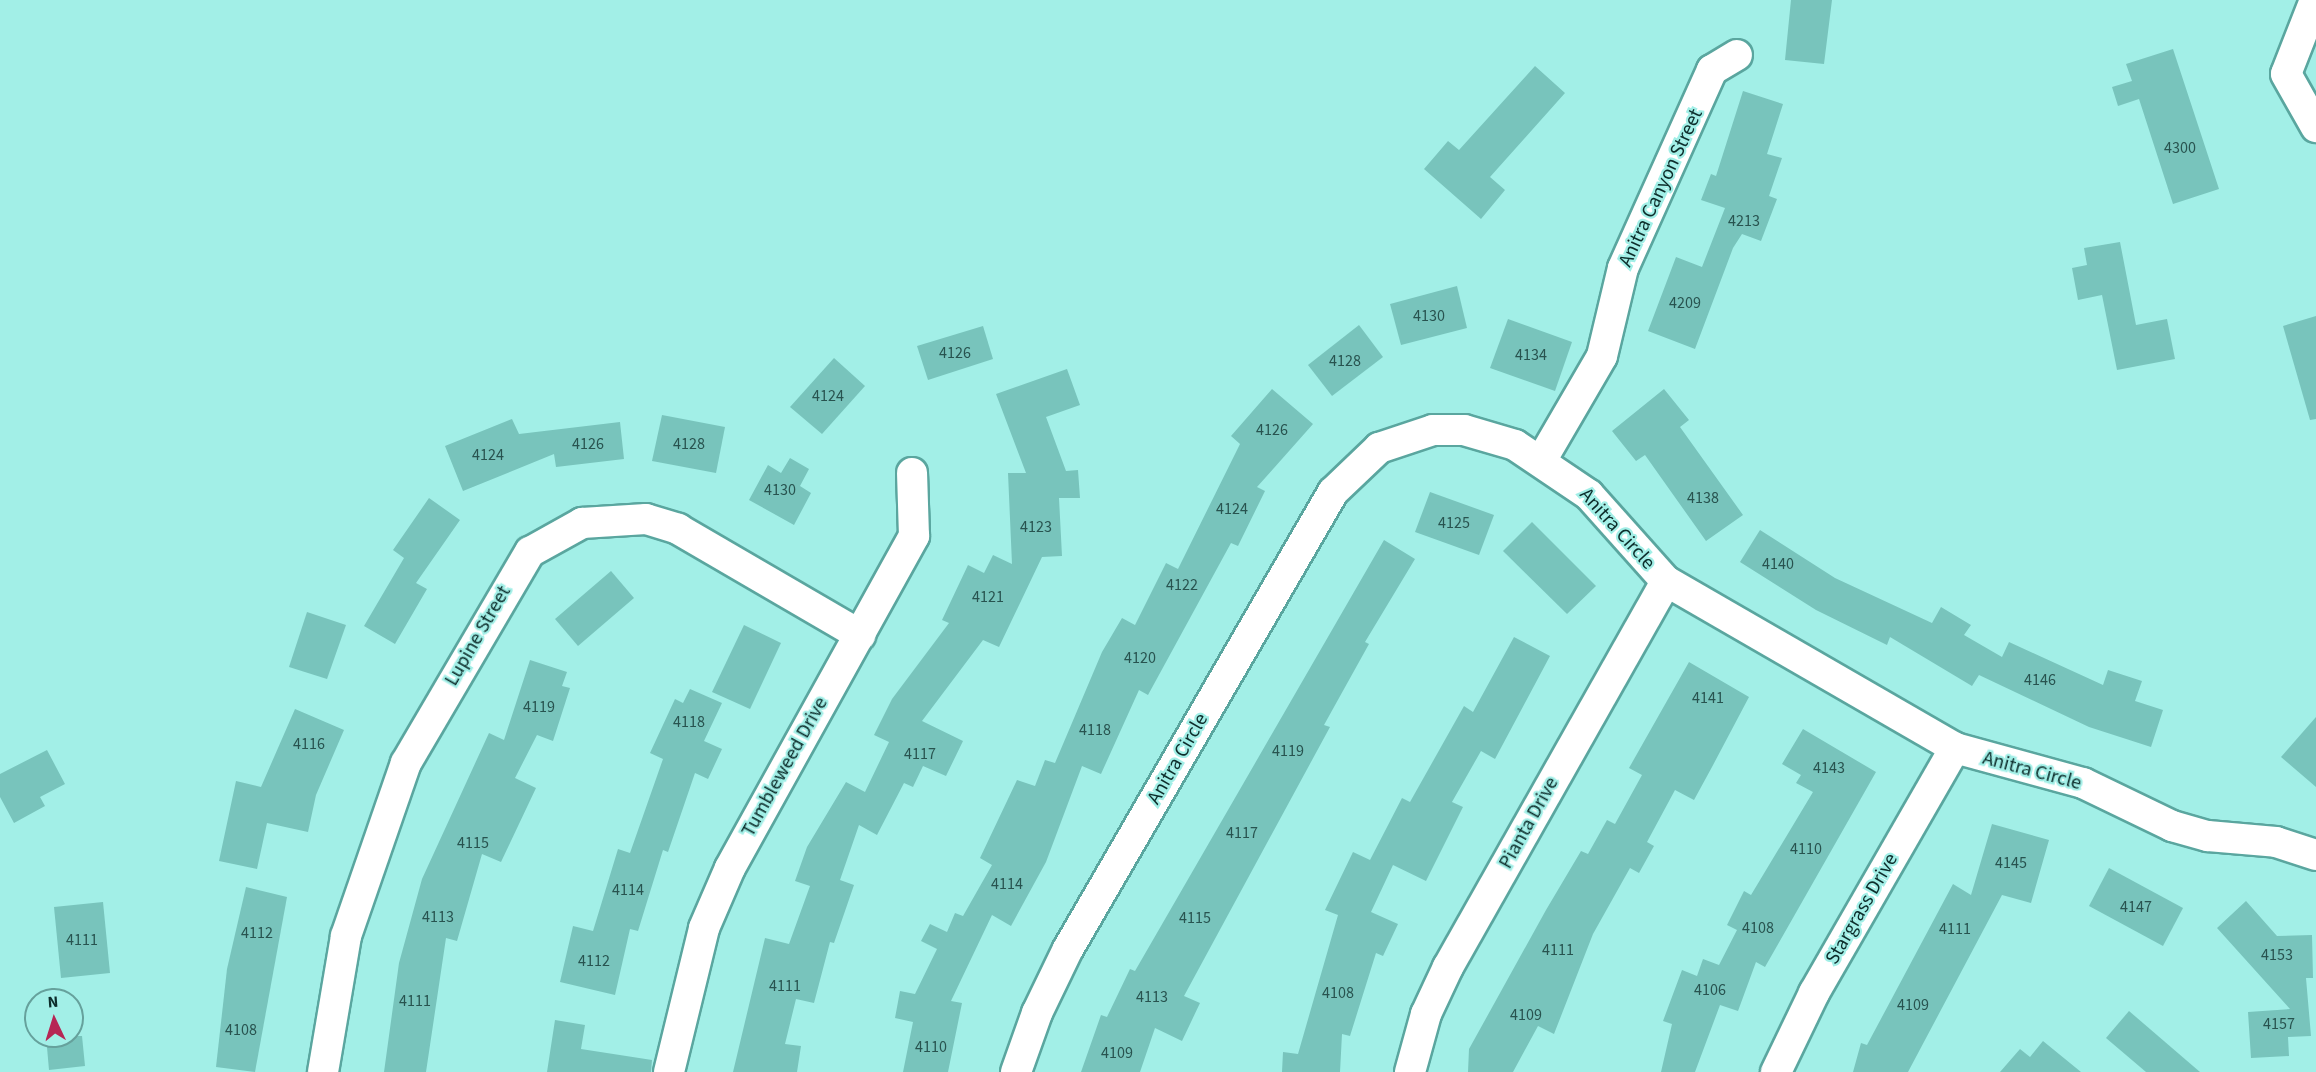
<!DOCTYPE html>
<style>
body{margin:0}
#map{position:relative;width:2316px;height:1072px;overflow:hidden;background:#a2efe7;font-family:"Source Sans 3",sans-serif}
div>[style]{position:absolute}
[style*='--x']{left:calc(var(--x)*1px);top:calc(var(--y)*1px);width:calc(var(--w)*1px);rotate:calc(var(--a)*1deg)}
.building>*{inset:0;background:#78c4bc}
.roads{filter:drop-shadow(2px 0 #5aa69f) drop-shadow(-2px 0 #5aa69f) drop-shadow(0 2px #5aa69f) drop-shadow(0 -2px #5aa69f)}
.minor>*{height:30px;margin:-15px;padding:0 15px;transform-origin:15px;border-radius:15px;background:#fff}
span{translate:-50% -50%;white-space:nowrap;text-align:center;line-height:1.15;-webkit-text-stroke:4.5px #a2efe7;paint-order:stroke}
.number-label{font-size:16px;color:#28534f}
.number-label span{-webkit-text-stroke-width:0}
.street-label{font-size:20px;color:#0d2d2b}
.north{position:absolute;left:24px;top:988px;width:60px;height:60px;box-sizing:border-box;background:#a2efe7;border:2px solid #66a19c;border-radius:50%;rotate:356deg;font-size:16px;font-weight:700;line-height:24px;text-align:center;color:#0d2d2b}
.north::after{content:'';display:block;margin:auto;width:21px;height:27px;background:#b62755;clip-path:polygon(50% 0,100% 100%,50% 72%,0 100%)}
</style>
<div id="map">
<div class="building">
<div style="clip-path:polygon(1791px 0,1832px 0,1824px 64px,1785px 60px)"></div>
<div style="clip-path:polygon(2173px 49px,2219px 189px,2173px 204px,2139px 99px,2118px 106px,2112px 87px,2132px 81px,2126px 64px)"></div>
<div style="clip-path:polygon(1535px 66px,1565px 93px,1490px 177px,1505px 190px,1481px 219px,1424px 169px,1448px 141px,1459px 150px)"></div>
<div style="clip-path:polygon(1743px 91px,1783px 104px,1767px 154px,1782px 158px,1769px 196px,1777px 199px,1761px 241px,1742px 234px,1733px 248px,1695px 349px,1648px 331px,1676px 257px,1702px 267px,1725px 208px,1701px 200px,1711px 174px,1716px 176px)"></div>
<div style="clip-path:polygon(2120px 242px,2136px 325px,2167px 319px,2175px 359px,2117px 370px,2102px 295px,2078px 300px,2072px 268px,2087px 265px,2084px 248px)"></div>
<div style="clip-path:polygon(1457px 286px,1467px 328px,1401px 345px,1390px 304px)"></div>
<div style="clip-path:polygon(2316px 316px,2316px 419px,2310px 420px,2283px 326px)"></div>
<div style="clip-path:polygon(1508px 319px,1572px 342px,1555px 391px,1490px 368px)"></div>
<div style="clip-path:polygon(1359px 325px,1383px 357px,1332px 396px,1308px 365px)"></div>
<div style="clip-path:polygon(983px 326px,993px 359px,928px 380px,917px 346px)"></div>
<div style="clip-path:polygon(834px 358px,865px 386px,822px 434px,790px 407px)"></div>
<div style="clip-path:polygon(1067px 369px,1080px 405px,1046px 417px,1066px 471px,1078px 470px,1080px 498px,1059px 498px,1062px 556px,1042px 557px,999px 647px,983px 640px,922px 721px,963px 741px,946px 776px,923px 766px,913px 787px,904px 783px,877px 835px,859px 825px,840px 880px,854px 885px,834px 943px,830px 942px,814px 1003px,796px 999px,785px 1044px,801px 1046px,797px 1072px,733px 1072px,765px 938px,789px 944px,810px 886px,795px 881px,807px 847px,846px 782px,865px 792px,889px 742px,874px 735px,892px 699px,949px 623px,942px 620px,968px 565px,984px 573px,993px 555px,1012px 564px,1008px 473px,1026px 473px,996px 394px)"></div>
<div style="clip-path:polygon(1272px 389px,1313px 424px,1257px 487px,1265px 491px,1238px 546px,1231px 543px,1148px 695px,1139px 690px,1101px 774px,1082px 766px,1046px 862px,1011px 926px,992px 915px,951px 1001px,962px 1003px,948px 1072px,903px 1072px,913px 1022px,895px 1018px,900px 991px,915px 994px,937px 949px,921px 941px,930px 924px,947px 932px,955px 913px,963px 916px,992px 865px,980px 858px,1017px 780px,1035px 786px,1045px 760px,1055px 763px,1102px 652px,1122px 618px,1135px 625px,1166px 563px,1178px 569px,1240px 444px,1231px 436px)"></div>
<div style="clip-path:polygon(1664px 389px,1689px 420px,1680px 427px,1743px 515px,1706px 541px,1645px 455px,1636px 461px,1612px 431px)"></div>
<div style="clip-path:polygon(662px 415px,725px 427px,716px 473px,652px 461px)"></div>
<div style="clip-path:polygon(512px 419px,519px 434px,620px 422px,624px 459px,556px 467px,554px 454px,463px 491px,445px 446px)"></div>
<div style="clip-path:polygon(790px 458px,809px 469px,800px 486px,811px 493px,794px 525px,749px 500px,768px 465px,781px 473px)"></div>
<div style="clip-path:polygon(1430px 492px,1494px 515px,1479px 555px,1415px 532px)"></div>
<div style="clip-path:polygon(429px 498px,460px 520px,416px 583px,427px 589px,395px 644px,364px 626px,404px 558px,393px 550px)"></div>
<div style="clip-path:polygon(1532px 522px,1596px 586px,1567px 614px,1503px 551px)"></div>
<div style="clip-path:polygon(1760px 530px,1835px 578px,1932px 623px,1941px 607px,1971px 625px,1964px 635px,2002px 657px,2009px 642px,2103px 685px,2108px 670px,2142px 681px,2135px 701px,2163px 710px,2151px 747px,2089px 727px,1979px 675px,1972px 686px,1890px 637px,1887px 645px,1816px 610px,1740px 562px)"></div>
<div style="clip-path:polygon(1384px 540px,1415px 559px,1365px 642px,1369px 644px,1324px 725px,1330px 727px,1184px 996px,1200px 1003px,1182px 1041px,1155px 1028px,1140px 1072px,1081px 1072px,1101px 1015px,1107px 1017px,1130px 969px,1135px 971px)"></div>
<div style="clip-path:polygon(611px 571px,634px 598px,578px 646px,555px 619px)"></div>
<div style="clip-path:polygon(307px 612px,346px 625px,327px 679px,289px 667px)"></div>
<div style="clip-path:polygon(744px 625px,781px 643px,750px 709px,712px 692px)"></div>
<div style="clip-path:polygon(1514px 637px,1550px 656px,1495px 759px,1481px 751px,1452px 802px,1463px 807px,1426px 881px,1393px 865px,1371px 912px,1398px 924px,1383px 956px,1376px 953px,1350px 1036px,1342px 1034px,1340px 1072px,1282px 1072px,1283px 1052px,1298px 1054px,1338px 915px,1325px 910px,1353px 852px,1370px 860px,1402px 798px,1410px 802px,1464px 706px,1473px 712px)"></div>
<div style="clip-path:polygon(530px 660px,567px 672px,562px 686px,570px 688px,553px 741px,537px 735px,515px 778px,536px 788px,501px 862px,482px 854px,457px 941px,446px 938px,426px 1072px,384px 1072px,399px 963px,422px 879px,489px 733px,504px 740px)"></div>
<div style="clip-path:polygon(1689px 662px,1749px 697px,1712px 767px,1694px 800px,1675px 790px,1647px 842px,1654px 846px,1639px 873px,1630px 868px,1593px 934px,1554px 1034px,1538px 1026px,1513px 1072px,1468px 1072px,1469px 1049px,1546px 910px,1581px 851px,1588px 854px,1607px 820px,1615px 824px,1642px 775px,1629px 768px)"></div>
<div style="clip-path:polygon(690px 689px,722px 703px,704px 741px,722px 749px,708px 779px,695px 773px,668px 852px,663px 850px,638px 931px,630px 929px,615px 995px,560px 982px,573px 926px,593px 931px,618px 849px,630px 853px,663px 759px,650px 753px,675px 699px,683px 703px)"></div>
<div style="clip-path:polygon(295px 709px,344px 730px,316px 795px,308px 832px,267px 823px,257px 869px,219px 861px,236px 781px,261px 787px)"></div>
<div style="clip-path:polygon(2316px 717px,2316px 787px,2281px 757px)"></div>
<div style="clip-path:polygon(1803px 729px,1876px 772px,1765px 967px,1756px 962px,1738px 1011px,1720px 1005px,1695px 1072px,1661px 1072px,1672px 1024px,1663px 1021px,1682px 970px,1697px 976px,1703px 959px,1719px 965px,1737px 930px,1727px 925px,1744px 891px,1751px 895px,1813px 792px,1796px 783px,1801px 775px,1782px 764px)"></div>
<div style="clip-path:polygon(47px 750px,65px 784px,40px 797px,45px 806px,14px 823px,0 797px,0 774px)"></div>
<div style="clip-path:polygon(1992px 824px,2049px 840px,2031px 903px,2002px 895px,1908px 1072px,1853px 1072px,1861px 1043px,1867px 1045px,1953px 884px,1971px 895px)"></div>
<div style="clip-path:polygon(2109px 868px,2183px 908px,2163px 946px,2089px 906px)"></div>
<div style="clip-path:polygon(246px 887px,287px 897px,255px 1072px,216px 1067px,227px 969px)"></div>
<div style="clip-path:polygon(2246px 901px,2277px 936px,2312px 935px,2313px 978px,2306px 978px,2311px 1036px,2288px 1037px,2289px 1056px,2251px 1058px,2248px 1012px,2290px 1009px,2217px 928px)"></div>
<div style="clip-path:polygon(103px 902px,110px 973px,61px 978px,54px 907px)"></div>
<div style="clip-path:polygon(2129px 1011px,2200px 1072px,2146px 1072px,2106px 1038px)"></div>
<div style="clip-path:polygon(555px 1020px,585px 1025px,581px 1049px,652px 1060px,651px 1072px,547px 1072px)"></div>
<div style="clip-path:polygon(46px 1036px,82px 1036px,85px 1066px,49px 1070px)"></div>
<div style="clip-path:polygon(2043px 1041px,2081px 1072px,2000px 1072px,2020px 1049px,2030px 1057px)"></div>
</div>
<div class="roads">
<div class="minor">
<div style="--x:2315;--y:0;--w:79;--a:111.4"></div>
<div style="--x:2286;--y:74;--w:61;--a:60.5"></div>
<div style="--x:1541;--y:461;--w:121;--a:-59.8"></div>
<div style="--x:1602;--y:356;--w:90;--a:-76.6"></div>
<div style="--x:1623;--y:268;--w:217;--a:-65.8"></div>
<div style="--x:1712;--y:70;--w:29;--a:-31"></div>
<div style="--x:323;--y:1072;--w:138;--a:-80.4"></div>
<div style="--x:346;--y:936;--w:183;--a:-70.9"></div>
<div style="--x:406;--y:763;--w:245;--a:-59.6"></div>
<div style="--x:530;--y:552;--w:60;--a:-29.1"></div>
<div style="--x:582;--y:523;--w:64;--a:-3.6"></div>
<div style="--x:646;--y:519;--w:34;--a:17"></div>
<div style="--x:678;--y:529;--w:211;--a:30.2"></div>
<div style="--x:669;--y:1072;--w:148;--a:-76.3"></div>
<div style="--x:704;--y:928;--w:65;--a:-66.6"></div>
<div style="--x:730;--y:868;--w:380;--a:-61"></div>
<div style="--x:914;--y:536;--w:63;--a:-91.8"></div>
<div style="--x:1016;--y:1072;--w:63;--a:-70.4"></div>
<div style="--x:1037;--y:1013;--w:71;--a:-64.2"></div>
<div style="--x:1068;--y:949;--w:528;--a:-59.89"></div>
<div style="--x:1333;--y:492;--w:64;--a:-43.7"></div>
<div style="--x:1379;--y:448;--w:57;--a:-18.4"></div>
<div style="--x:1433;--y:430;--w:31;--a:0"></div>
<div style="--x:1464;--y:430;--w:53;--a:16.4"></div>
<div style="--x:1515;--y:445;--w:89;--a:34"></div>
<div style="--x:1589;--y:495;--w:115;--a:48.2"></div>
<div style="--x:1666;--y:581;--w:334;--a:30"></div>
<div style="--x:1955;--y:748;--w:133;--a:15.3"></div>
<div style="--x:2083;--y:783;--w:99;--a:25.8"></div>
<div style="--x:2172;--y:826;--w:37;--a:16"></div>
<div style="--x:2208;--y:836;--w:68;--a:5"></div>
<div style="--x:2276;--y:842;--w:42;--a:18"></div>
<div style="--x:1410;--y:1072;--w:60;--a:-74.6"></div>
<div style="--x:1426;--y:1014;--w:52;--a:-64.9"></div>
<div style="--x:1448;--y:967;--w:443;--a:-60.5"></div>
<div style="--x:1776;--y:1072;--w:88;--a:-64.3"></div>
<div style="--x:1814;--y:993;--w:283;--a:-60.1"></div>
</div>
</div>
<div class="number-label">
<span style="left:2180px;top:148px">4300</span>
<span style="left:1744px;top:221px">4213</span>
<span style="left:1685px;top:303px">4209</span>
<span style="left:1429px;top:316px">4130</span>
<span style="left:955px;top:353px">4126</span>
<span style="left:1531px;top:355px">4134</span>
<span style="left:1345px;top:361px">4128</span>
<span style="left:828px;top:396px">4124</span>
<span style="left:1272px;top:430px">4126</span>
<span style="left:588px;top:444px">4126</span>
<span style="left:689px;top:444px">4128</span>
<span style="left:488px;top:455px">4124</span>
<span style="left:780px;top:490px">4130</span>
<span style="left:1703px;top:498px">4138</span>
<span style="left:1232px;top:509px">4124</span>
<span style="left:1454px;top:523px">4125</span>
<span style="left:1036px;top:527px">4123</span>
<span style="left:1778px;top:564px">4140</span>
<span style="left:1182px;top:585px">4122</span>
<span style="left:988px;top:597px">4121</span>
<span style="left:1140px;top:658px">4120</span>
<span style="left:2040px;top:680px">4146</span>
<span style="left:1708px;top:698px">4141</span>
<span style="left:539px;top:707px">4119</span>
<span style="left:689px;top:722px">4118</span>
<span style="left:1095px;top:730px">4118</span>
<span style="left:309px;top:744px">4116</span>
<span style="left:1288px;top:751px">4119</span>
<span style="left:920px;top:754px">4117</span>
<span style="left:1829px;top:768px">4143</span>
<span style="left:1242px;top:833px">4117</span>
<span style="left:473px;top:843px">4115</span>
<span style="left:1806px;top:849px">4110</span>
<span style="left:2011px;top:863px">4145</span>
<span style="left:1007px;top:884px">4114</span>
<span style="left:628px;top:890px">4114</span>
<span style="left:2136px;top:907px">4147</span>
<span style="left:438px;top:917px">4113</span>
<span style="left:1195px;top:918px">4115</span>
<span style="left:1758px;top:928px">4108</span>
<span style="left:1955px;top:929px">4111</span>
<span style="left:257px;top:933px">4112</span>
<span style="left:82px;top:940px">4111</span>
<span style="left:1558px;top:950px">4111</span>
<span style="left:2277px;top:955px">4153</span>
<span style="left:594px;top:961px">4112</span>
<span style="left:785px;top:986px">4111</span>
<span style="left:1710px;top:990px">4106</span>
<span style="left:1338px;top:993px">4108</span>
<span style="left:1152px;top:997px">4113</span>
<span style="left:415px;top:1001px">4111</span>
<span style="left:1913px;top:1005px">4109</span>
<span style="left:1526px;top:1015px">4109</span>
<span style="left:2279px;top:1024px">4157</span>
<span style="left:241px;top:1030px">4108</span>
<span style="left:931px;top:1047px">4110</span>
<span style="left:1117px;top:1053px">4109</span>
</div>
<div class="street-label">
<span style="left:1661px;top:188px;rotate:-65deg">Anitra Canyon Street</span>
<span style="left:1617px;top:529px;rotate:48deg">Anitra Circle</span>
<span style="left:478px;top:636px;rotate:-60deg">Lupine Street</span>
<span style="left:1178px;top:759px;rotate:-60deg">Anitra Circle</span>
<span style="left:785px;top:767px;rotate:-61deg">Tumbleweed Drive</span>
<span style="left:2032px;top:771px;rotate:15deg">Anitra Circle</span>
<span style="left:1529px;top:823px;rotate:-61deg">Pianta Drive</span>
<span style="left:1862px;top:909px;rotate:-60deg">Stargrass Drive</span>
</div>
<div class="north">N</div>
</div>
